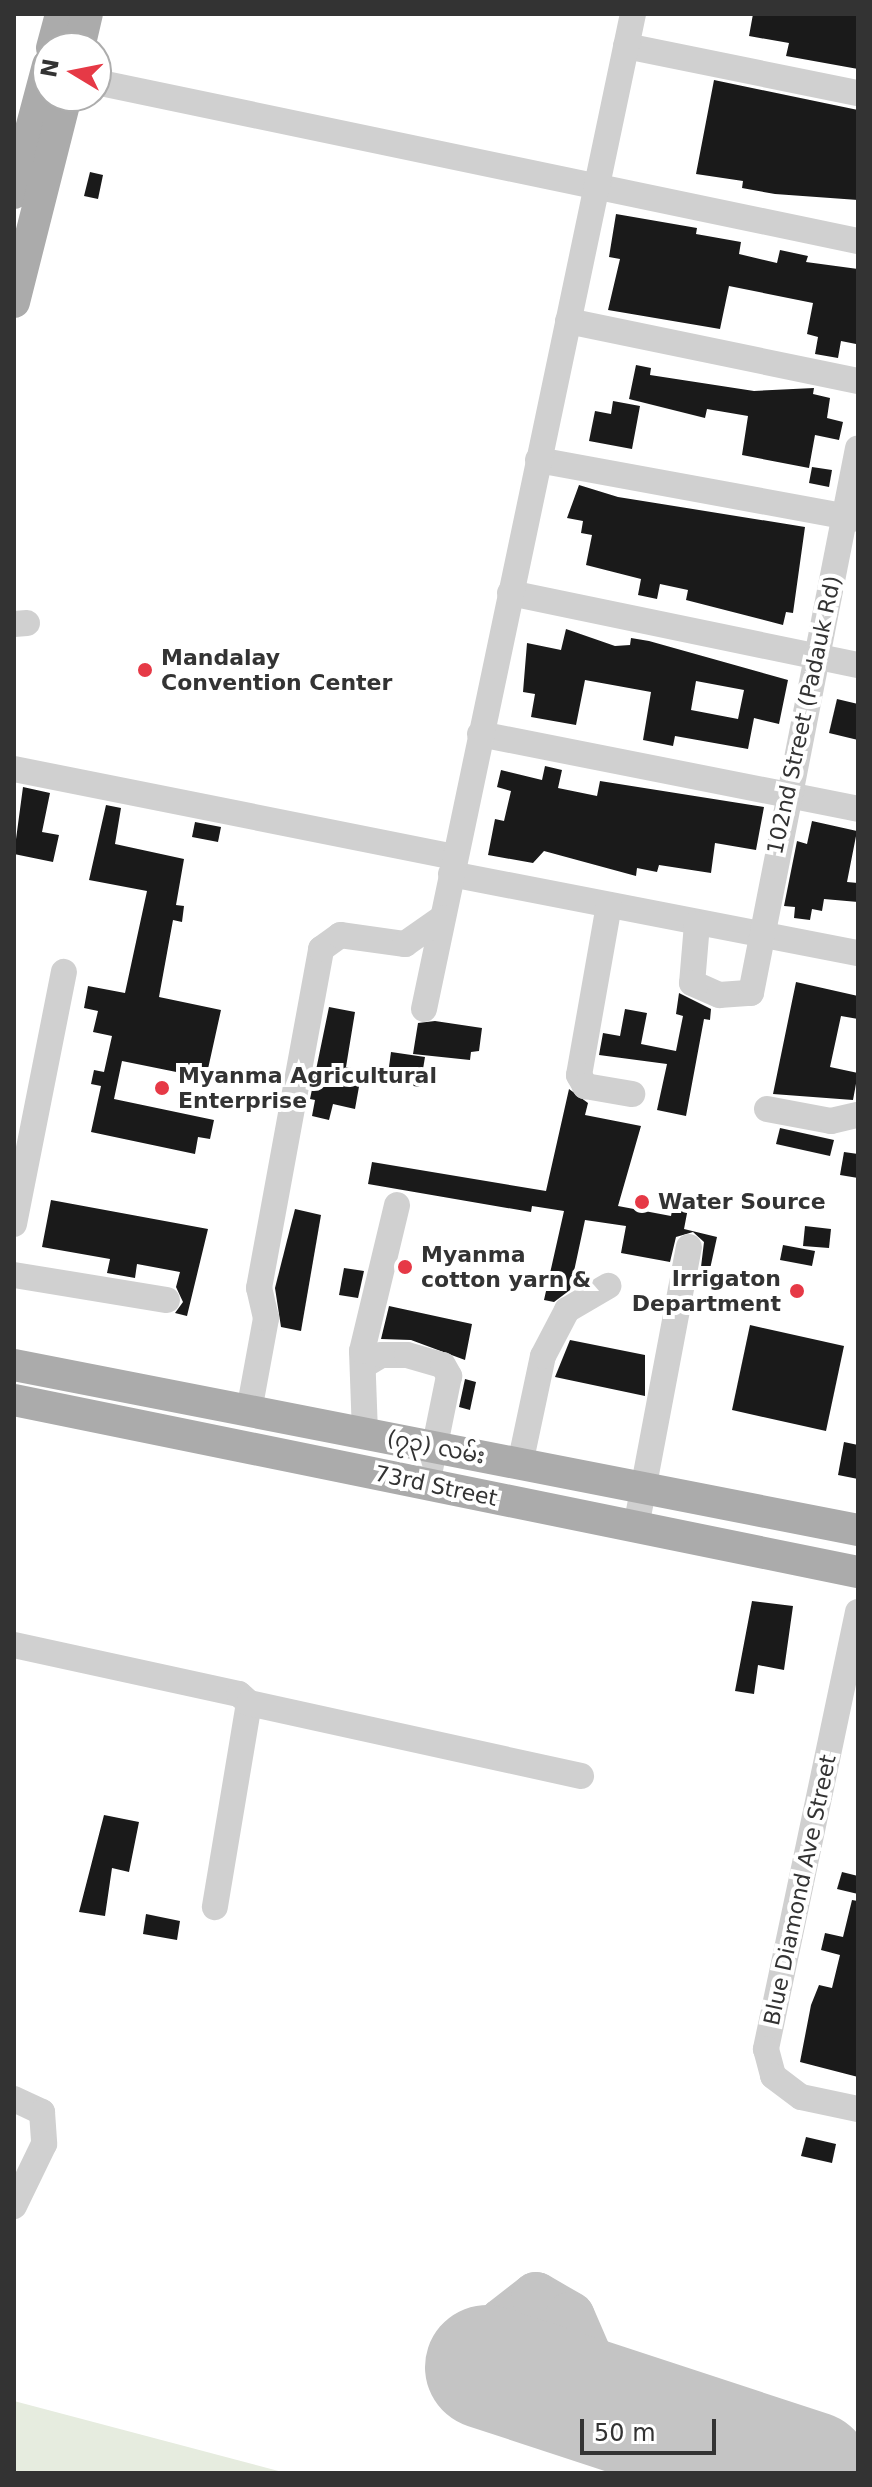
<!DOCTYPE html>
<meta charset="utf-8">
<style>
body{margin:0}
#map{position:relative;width:872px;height:2487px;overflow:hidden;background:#fff;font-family:"DejaVu Sans","Noto Sans Myanmar",sans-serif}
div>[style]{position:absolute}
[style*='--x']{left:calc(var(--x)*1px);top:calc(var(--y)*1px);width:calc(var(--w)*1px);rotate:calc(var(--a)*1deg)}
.green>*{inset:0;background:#e6ecdf}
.taxiway>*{height:50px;margin:-25px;padding:0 25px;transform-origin:25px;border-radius:25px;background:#c4c4c4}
.runway>*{height:124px;margin:-62px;padding:0 62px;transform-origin:62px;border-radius:62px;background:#c4c4c4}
.building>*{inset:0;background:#1a1a1a}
.minor>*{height:26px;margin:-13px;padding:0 13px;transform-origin:13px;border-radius:13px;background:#d0d0d0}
.major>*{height:32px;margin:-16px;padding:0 16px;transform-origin:16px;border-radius:16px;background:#ababab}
.dots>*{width:22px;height:22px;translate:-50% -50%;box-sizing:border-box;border:4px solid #fff;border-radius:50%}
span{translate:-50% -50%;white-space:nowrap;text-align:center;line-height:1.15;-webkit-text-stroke:8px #fff;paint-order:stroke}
.poi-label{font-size:22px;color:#333;font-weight:700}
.left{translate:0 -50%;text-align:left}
.right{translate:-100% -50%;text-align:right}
.street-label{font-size:22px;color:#333}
.frame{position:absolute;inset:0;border:16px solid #333;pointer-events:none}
.north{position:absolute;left:32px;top:32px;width:80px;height:80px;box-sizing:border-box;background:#fff;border:2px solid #adadad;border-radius:50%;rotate:280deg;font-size:22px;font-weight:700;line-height:32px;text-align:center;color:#333}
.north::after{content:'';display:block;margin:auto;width:28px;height:36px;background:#e63946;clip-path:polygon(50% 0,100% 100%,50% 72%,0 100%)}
.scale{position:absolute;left:580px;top:2419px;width:136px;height:36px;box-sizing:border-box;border:4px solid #333;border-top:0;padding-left:10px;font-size:24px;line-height:28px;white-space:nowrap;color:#333;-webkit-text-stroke:6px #fff;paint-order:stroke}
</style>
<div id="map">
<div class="green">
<div style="clip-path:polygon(14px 2401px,286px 2473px,14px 2473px)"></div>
</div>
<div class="taxiway">
<div style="--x:487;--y:2367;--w:47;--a:-70"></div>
<div style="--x:503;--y:2323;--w:42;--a:-38.2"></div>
<div style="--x:536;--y:2297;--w:39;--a:30"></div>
<div style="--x:570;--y:2317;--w:98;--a:66.6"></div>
</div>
<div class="runway">
<div style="--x:487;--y:2367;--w:340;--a:18.2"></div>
</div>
<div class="building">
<div style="clip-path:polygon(753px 14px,858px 14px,858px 69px,786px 56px,789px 43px,749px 36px)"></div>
<div style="clip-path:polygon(714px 80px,858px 110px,858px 200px,775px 194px,742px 188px,743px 181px,696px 174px)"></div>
<div style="clip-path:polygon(90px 172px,103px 175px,98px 199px,84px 196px)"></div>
<div style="clip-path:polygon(616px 214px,697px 228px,696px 234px,741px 242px,739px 254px,777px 263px,780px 250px,808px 256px,806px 262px,858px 269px,856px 344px,841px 341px,838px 358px,815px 354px,818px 337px,807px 334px,813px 303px,729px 286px,720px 329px,608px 310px,620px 259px,609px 257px)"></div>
<div style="clip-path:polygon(636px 365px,651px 368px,650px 375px,754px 391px,814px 388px,813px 394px,830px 398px,827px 418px,843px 422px,839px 440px,815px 435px,809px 468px,742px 455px,748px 416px,707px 409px,705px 418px,629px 399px)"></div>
<div style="clip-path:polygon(613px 401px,640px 406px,632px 449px,589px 441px,595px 411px,611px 414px)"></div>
<div style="clip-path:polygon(812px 467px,832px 470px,829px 487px,809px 483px)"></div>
<div style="clip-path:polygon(579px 485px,618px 497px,805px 527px,793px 613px,786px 612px,783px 625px,686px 600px,688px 590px,660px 584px,657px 599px,638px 595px,641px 579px,586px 565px,592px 535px,581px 533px,583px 521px,567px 518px)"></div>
<div style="clip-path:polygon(evenodd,566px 629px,615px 646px,630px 645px,631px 638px,649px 641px,788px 680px,779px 724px,754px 718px,748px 749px,675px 736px,673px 746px,643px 740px,651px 692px,585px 680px,576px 725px,531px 717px,535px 694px,523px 692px,527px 643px,561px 650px,566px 629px,696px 681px,744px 690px,738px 719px,691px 710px,696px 681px)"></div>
<div style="clip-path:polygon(837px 699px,858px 704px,858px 740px,829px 733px)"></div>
<div style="clip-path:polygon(545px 766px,562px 770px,558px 788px,597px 796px,600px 781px,764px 807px,756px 850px,715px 843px,711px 873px,659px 865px,657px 872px,637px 868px,636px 876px,544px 851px,533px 863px,488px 855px,495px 819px,504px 821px,511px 791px,497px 787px,501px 770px,542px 780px)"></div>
<div style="clip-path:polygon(23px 787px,50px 793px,42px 832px,59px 835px,53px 862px,14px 854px)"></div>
<div style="clip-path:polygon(106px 805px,121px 808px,115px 844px,184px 859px,176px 905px,184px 906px,182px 922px,173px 920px,159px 997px,221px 1010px,206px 1078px,122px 1061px,114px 1099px,214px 1120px,210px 1139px,198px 1137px,195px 1154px,91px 1132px,101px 1086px,91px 1084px,94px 1070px,104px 1072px,112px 1036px,93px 1032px,98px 1011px,84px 1008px,88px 986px,125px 993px,147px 891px,89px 880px)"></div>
<div style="clip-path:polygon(812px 821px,857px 831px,847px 882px,858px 883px,858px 902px,824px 899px,822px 911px,812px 909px,810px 920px,794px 918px,795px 907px,784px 906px,797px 841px,807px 844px)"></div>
<div style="clip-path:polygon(195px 822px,221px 827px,218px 842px,192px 837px)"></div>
<div style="clip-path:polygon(796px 982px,858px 996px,858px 1019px,841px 1016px,830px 1067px,858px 1073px,853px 1100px,773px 1094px)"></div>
<div style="clip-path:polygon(679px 993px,711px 1009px,710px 1020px,704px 1019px,686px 1116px,657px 1110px,667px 1064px,599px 1055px,603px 1033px,620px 1036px,625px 1009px,647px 1013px,641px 1044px,676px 1051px,683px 1016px,676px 1014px)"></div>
<div style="clip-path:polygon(329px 1007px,355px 1012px,346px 1067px,362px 1070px,355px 1109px,333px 1104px,329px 1120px,312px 1116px,315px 1100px,310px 1099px)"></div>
<div style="clip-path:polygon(435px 1021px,482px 1028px,479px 1051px,471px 1052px,470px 1060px,413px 1054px,418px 1023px)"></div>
<div style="clip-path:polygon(391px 1052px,425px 1057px,420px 1087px,387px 1082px)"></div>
<div style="clip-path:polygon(569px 1089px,588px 1103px,585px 1115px,641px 1126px,618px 1206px,671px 1216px,674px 1200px,689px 1203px,684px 1229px,717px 1237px,710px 1269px,701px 1267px,704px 1242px,693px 1232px,676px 1237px,670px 1262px,621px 1253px,626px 1226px,585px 1220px,570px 1290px,554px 1302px,544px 1300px,564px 1211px,532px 1206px,531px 1212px,368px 1184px,372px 1162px,546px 1191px)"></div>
<div style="clip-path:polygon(780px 1128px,834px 1140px,830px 1156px,776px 1144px)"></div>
<div style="clip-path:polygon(844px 1152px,858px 1154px,858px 1178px,840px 1175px)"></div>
<div style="clip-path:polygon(51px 1200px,208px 1229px,187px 1316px,175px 1313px,183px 1302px,176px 1287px,180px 1272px,137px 1264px,135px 1278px,107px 1273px,110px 1259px,42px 1247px)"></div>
<div style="clip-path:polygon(295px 1209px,321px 1215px,301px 1331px,281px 1327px,275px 1288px)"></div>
<div style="clip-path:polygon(805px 1226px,831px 1229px,829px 1248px,803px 1246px)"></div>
<div style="clip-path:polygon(783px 1245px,815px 1251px,812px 1266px,780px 1260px)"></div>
<div style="clip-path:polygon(344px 1268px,364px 1271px,358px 1298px,339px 1295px)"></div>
<div style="clip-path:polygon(389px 1306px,472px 1324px,465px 1360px,411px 1340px,381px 1339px)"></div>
<div style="clip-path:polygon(750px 1325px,844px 1346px,826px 1431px,732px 1410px)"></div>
<div style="clip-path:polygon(570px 1340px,645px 1355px,645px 1396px,555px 1377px)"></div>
<div style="clip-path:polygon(465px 1379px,476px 1382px,470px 1410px,459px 1407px)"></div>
<div style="clip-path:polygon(844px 1442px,858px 1445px,858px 1479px,838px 1475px)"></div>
<div style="clip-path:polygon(752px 1601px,793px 1606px,784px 1670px,758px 1665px,754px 1694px,735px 1691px)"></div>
<div style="clip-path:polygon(104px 1815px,139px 1822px,129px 1872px,112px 1868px,105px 1916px,79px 1912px)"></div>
<div style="clip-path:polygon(842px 1872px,858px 1876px,858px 1894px,837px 1889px)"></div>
<div style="clip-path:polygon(852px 1900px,858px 1901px,858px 2077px,800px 2062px,811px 2005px,819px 1985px,832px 1988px,840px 1955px,821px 1950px,825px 1933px,843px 1937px)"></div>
<div style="clip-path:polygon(146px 1914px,180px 1921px,177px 1940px,143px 1934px)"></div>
<div style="clip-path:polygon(806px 2137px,836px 2144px,832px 2163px,801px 2156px)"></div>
</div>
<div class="minor">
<div style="--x:626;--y:46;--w:237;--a:11.5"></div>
<div style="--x:96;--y:82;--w:778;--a:11.79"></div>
<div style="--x:568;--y:321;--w:296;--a:11.7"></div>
<div style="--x:538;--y:460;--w:325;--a:10.4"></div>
<div style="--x:510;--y:593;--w:355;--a:11.7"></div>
<div style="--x:14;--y:624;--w:13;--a:-4"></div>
<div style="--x:480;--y:734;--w:385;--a:11.2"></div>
<div style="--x:14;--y:769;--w:449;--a:11.3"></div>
<div style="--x:451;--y:874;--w:415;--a:11"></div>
<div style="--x:609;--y:905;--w:173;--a:100"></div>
<div style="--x:579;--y:1075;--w:13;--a:61"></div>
<div style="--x:585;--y:1086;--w:48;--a:9.7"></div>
<div style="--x:697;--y:924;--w:59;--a:94.8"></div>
<div style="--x:692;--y:983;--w:30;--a:24"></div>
<div style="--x:719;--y:995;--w:32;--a:-4"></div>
<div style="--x:751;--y:993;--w:555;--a:-78.89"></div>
<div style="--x:424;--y:1009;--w:1017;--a:-78.14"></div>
<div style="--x:767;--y:1109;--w:65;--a:10.6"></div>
<div style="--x:831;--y:1121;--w:28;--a:-13"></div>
<div style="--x:14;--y:1224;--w:257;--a:-78.8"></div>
<div style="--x:14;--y:1275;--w:155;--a:9.3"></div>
<div style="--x:366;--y:1364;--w:17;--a:-31"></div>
<div style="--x:381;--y:1355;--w:26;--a:0"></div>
<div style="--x:407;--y:1355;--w:37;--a:16"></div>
<div style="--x:443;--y:1365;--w:13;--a:61"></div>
<div style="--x:449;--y:1376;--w:110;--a:101.5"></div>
<div style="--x:249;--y:1411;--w:95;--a:-79.6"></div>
<div style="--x:266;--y:1318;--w:31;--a:-103"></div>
<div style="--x:259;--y:1288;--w:345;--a:-79.6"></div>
<div style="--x:321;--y:949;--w:24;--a:-36"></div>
<div style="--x:340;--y:935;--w:66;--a:7.9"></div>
<div style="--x:405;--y:944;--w:45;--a:-35.1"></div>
<div style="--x:365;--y:1433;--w:82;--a:-92.1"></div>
<div style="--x:362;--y:1351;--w:150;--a:-76.5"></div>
<div style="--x:520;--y:1464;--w:110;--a:-78"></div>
<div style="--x:543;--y:1356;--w:52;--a:-62.4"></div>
<div style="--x:567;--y:1310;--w:48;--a:-30.3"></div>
<div style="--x:636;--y:1527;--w:285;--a:-79.3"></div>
<div style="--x:858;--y:1612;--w:447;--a:101.9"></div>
<div style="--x:766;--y:2049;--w:28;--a:75"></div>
<div style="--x:773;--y:2076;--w:35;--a:37"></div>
<div style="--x:801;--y:2097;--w:58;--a:11.9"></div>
<div style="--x:14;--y:1645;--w:230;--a:12.3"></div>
<div style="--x:239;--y:1694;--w:13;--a:42"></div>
<div style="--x:249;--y:1703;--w:207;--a:99.5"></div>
<div style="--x:249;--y:1703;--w:340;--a:12.4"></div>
<div style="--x:14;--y:2099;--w:31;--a:25"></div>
<div style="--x:42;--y:2112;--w:32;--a:86"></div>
<div style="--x:44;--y:2144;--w:69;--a:115.8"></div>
</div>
<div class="major">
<div style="--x:52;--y:48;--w:35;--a:-75"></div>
<div style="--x:79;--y:48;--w:35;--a:-77"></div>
<div style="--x:14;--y:193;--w:132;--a:-75.1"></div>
<div style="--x:14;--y:302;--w:212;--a:-75.8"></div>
<div style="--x:14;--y:1365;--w:860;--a:11.06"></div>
<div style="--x:14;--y:1400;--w:861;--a:11.52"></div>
</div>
<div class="dots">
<div style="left:145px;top:670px;background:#e63946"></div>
<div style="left:162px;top:1088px;background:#e63946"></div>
<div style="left:642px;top:1202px;background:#e63946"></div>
<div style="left:405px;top:1267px;background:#e63946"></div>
<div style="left:797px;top:1291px;background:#e63946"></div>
</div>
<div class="poi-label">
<span class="left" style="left:161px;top:670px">Mandalay<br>Convention Center</span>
<span class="left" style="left:178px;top:1088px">Myanma Agricultural<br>Enterprise</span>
<span class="left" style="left:658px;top:1202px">Water Source</span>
<span class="left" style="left:421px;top:1267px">Myanma<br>cotton yarn &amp;</span>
<span class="right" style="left:781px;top:1291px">Irrigaton<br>Department</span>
</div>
<div class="street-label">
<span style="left:804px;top:715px;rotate:-78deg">102nd Street (Padauk Rd)</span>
<span style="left:436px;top:1447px;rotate:11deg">(၇၃) လမ်း</span>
<span style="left:436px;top:1486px;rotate:12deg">73rd Street</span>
<span style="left:800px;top:1890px;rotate:-78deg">Blue Diamond Ave Street</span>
</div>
<div class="frame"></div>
<div class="north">N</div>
<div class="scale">50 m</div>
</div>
